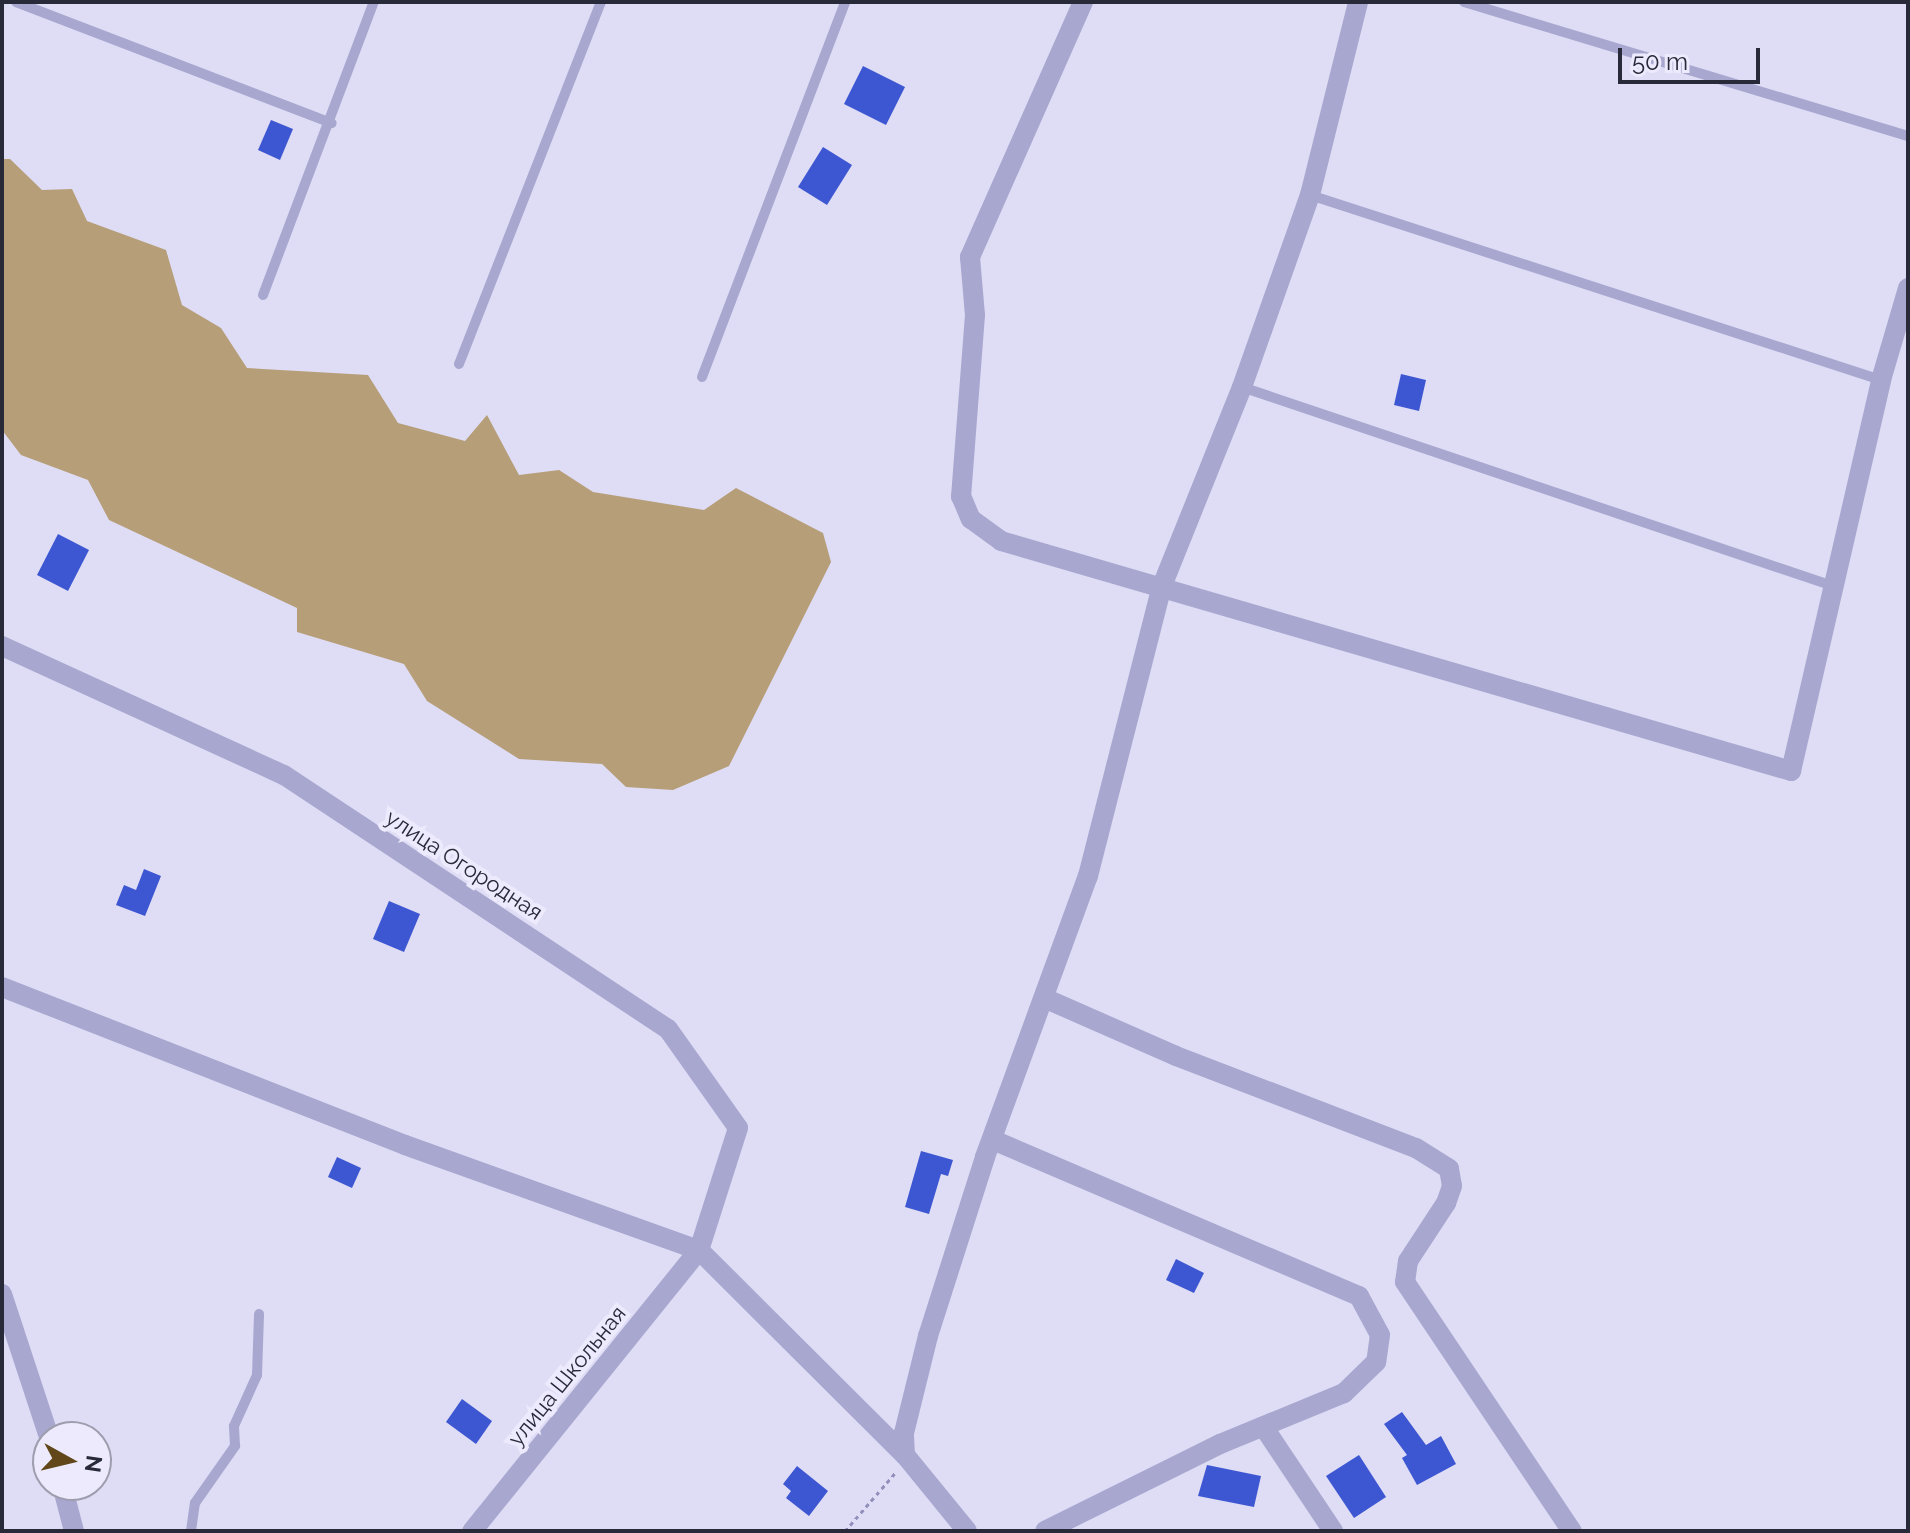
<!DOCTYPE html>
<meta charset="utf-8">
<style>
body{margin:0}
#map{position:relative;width:1910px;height:1533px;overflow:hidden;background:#dfdcf5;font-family:Raleway,sans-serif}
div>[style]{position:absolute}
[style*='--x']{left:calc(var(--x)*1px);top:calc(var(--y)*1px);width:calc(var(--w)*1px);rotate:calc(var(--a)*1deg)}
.water>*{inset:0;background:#b59e78}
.building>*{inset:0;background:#3d57d2}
.path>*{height:3px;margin-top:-1.5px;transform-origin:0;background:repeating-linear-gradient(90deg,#9191bb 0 4px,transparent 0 8px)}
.lane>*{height:10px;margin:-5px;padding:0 5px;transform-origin:5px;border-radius:5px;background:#a8a7cf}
.street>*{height:20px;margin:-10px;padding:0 10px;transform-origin:10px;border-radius:10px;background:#a8a7cf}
span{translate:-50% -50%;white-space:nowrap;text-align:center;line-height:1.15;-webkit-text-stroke:8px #eceafc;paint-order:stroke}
.street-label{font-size:22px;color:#282a3a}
.frame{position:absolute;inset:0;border:4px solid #282a3a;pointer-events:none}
.north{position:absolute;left:32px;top:1421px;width:80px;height:80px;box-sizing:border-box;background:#eceafc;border:2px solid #9e9dae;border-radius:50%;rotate:98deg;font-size:22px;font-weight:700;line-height:32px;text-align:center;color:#282a3a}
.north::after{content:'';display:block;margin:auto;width:28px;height:36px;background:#614719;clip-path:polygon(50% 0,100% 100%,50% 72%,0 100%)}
.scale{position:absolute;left:1618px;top:48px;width:142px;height:36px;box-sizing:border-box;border:4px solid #282a3a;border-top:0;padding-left:10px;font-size:24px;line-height:28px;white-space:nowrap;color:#282a3a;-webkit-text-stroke:6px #eceafc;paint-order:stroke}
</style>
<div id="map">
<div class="water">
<div style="clip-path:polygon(2px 159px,10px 159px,42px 190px,72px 189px,87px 221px,166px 250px,182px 305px,221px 328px,247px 368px,368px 375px,398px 423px,465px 441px,487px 415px,519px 475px,559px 470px,593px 492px,704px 510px,736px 488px,823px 533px,831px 562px,729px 766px,673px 790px,626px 787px,602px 764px,519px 759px,427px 701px,404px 664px,297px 632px,297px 608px,109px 520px,88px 480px,21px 455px,2px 430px)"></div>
</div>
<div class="building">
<div style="clip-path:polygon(863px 66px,905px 87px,886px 125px,844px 104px)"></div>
<div style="clip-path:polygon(271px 120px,293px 129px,280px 160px,258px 150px)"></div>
<div style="clip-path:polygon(823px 147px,852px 165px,827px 205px,798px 187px)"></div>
<div style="clip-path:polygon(1401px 374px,1426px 380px,1419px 411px,1394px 405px)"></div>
<div style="clip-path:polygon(58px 534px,89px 550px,68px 591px,37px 575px)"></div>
<div style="clip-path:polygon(144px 869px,161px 876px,145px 916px,116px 905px,124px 885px,136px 890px)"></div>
<div style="clip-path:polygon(389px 901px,420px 914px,404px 952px,373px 939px)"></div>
<div style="clip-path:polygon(921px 1151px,953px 1160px,948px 1176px,941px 1174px,929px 1214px,905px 1207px)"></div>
<div style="clip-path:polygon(337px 1157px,361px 1168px,352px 1188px,328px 1177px)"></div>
<div style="clip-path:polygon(1176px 1259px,1204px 1273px,1194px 1293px,1166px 1280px)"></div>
<div style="clip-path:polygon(462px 1399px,492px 1421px,476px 1444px,446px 1422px)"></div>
<div style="clip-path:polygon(1402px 1412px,1426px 1445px,1441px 1436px,1456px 1464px,1417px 1485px,1402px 1458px,1407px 1455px,1384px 1424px)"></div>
<div style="clip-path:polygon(1359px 1455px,1386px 1497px,1354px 1518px,1326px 1476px)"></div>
<div style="clip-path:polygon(1207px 1465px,1261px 1476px,1254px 1507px,1198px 1496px)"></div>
<div style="clip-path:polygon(797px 1466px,828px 1491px,809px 1516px,786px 1498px,791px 1491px,783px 1484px)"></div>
</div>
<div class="path">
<div style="--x:845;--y:1531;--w:77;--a:-49.2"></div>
</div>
<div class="lane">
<div style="--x:16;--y:2;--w:338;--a:21"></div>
<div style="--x:1464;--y:2;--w:464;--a:16.8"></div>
<div style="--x:1310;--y:195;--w:600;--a:17.95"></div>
<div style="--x:263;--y:295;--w:313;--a:-69.3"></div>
<div style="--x:459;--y:364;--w:389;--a:-68.6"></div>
<div style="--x:702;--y:377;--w:401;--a:-69.1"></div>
<div style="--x:1242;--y:387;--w:624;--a:18.61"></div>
<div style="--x:191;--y:1531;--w:28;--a:-82"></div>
<div style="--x:195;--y:1503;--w:70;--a:-54.9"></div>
<div style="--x:235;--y:1446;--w:20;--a:-93"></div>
<div style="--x:234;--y:1426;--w:56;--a:-65.7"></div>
<div style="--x:257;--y:1375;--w:61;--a:-88.1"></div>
</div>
<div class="street">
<div style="--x:1083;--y:2;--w:279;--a:113.9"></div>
<div style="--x:970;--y:257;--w:58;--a:85.1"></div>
<div style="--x:975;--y:315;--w:182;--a:94.4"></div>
<div style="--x:961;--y:496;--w:25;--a:67"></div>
<div style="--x:971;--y:519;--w:37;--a:36"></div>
<div style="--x:1001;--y:541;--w:823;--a:16.23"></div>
<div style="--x:1791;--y:771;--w:401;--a:-77"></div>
<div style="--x:1881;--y:380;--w:96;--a:-73.6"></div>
<div style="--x:2;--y:646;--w:310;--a:24.6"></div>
<div style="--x:284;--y:775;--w:460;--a:33.5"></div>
<div style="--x:668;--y:1029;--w:121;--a:54.7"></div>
<div style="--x:738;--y:1128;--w:128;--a:107.7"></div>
<div style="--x:699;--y:1250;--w:361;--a:128.9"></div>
<div style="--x:2;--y:987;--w:433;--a:21.4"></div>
<div style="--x:405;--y:1145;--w:312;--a:19.7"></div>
<div style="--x:699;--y:1250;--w:291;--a:44.9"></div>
<div style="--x:905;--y:1455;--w:98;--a:50.8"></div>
<div style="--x:1044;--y:998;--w:144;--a:23.7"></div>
<div style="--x:1176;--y:1056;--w:257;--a:21"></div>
<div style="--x:1416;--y:1148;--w:39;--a:32"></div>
<div style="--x:1449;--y:1169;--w:17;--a:80"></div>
<div style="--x:1452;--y:1186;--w:18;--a:109"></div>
<div style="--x:1446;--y:1203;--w:69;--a:123.2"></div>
<div style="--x:1408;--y:1261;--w:21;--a:98"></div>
<div style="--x:1405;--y:1282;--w:300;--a:56.2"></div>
<div style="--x:993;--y:1140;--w:398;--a:23.1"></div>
<div style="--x:1359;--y:1296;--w:44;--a:61.7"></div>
<div style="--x:1380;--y:1335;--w:27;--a:98"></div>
<div style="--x:1376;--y:1362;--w:45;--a:135.9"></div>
<div style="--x:1344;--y:1393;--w:134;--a:157.6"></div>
<div style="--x:1220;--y:1444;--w:195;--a:153.6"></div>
<div style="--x:2;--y:1294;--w:151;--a:71.8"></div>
<div style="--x:1265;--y:1429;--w:123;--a:56.3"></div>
<div style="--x:905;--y:1455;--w:22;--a:-93"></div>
<div style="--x:904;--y:1433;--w:100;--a:-76.1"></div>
<div style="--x:928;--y:1336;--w:188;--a:-72.3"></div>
<div style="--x:985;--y:1157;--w:299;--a:-69.9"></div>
<div style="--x:1088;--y:876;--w:299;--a:-75.7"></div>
<div style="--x:1162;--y:586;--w:214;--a:-68.1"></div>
<div style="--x:1242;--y:387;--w:204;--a:-70.5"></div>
<div style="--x:1310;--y:195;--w:199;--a:-76"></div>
<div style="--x:62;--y:1485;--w:48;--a:75.4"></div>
</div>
<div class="street-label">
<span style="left:464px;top:865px;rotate:33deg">улица Огородная</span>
<span style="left:567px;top:1376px;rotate:-51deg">улица Школьная</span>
</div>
<div class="frame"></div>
<div class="north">N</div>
<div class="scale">50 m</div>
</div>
